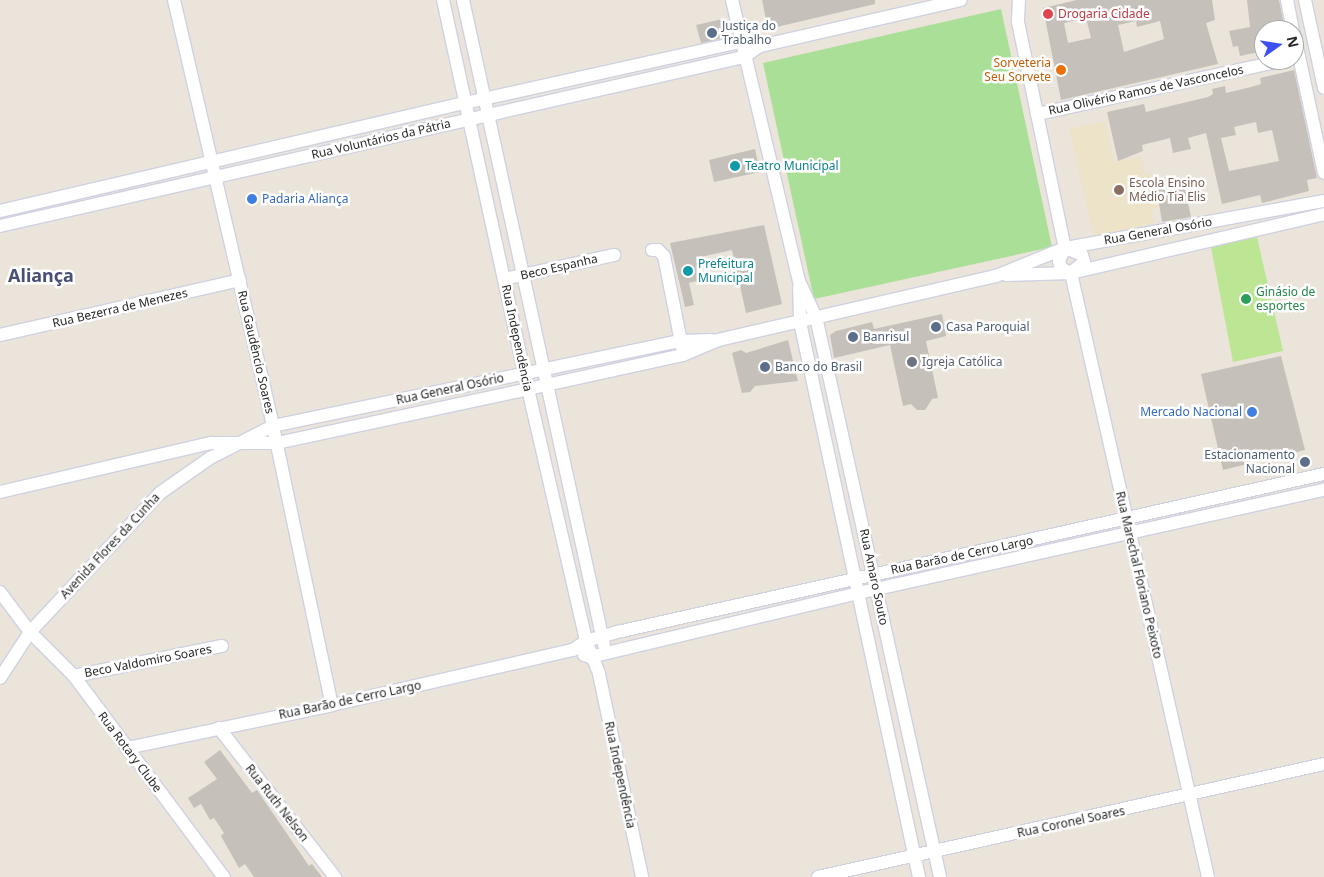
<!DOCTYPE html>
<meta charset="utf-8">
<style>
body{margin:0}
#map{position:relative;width:1324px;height:877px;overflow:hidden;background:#eae4da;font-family:"Noto Sans",sans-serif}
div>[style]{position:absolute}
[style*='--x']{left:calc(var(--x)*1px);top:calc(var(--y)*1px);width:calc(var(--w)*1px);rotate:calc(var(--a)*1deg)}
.education>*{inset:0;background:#ece3c9}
.green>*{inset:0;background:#aadf97}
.pitch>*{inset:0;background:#bce693}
.building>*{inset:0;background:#c5c1ba}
.roads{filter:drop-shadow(1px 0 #cfd1e1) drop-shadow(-1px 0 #cfd1e1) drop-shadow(0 1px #cfd1e1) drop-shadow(0 -1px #cfd1e1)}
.minor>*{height:12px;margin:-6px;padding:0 6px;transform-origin:6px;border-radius:6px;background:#fff}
.dots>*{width:14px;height:14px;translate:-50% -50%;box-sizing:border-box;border:2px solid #fff;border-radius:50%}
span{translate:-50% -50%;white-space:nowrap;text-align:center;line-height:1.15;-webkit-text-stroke:5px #fff;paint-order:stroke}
.health-label{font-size:12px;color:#be3a42}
.left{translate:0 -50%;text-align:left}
.service-label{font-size:12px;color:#4e5e75}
.right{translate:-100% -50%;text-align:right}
.food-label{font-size:12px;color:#c56008}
.street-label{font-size:12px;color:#282828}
.culture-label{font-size:12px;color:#0d838f}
.education-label{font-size:12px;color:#785e54}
.shop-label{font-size:12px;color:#366cbe}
.leisure-label{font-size:12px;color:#27864d}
.worship-label{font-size:12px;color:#5b616d}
.district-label{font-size:18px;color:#4a4f76;font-weight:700}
.north{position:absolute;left:1254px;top:20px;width:50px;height:50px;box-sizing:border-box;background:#fff;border:1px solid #a9a9a9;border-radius:50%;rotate:77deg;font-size:14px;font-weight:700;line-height:20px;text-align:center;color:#282828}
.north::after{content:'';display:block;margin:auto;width:18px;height:22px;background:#3e50f3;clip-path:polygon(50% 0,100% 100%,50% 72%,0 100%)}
</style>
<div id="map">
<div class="education">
<div style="clip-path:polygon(1105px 121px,1114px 162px,1141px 156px,1145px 174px,1151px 173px,1158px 207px,1151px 209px,1154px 223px,1094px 237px,1069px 129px)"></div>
</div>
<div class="green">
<div style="clip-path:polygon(1001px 9px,1052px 247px,814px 299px,763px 63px)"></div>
</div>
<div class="pitch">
<div style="clip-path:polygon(1257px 237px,1283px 351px,1233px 362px,1211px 247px)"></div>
</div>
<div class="building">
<div style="clip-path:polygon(762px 0,875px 0,875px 4px,768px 29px)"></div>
<div style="clip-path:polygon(evenodd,1077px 0,1212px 0,1215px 20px,1206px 23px,1218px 64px,1061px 100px,1043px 8px,1077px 0,1086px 18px,1091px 38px,1068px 43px,1064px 23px,1086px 18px,1077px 0,1136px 21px,1137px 27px,1160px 21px,1164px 39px,1124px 52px,1118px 25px,1136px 21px)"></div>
<div style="clip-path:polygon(1247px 0,1279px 0,1285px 30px,1264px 30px,1264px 51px,1240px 56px,1238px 46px,1233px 47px,1229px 31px,1250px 27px)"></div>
<div style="clip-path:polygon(723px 19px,728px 37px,701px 43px,696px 25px)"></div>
<div style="clip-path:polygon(evenodd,1294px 70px,1317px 178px,1307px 180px,1309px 191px,1262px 203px,1260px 195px,1222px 204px,1206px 133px,1188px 138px,1191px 149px,1173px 153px,1170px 138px,1142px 145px,1143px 151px,1118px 161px,1107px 112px,1144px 104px,1146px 112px,1162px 108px,1208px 97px,1213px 94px,1212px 89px,1225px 86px,1226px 93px,1251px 87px,1261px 84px,1260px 78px,1294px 70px,1256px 122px,1258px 133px,1272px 130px,1279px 161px,1229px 171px,1221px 138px,1236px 135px,1234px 127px,1256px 122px)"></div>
<div style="clip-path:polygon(755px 149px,760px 172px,714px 182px,709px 160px)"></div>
<div style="clip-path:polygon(1183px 180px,1191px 217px,1162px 222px,1156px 186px)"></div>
<div style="clip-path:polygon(764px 225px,782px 304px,746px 313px,732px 250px,696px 258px,700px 280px,689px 283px,694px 305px,685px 307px,670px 243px)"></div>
<div style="clip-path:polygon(942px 314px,946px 336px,926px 341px,938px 398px,932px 399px,925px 410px,917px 410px,911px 404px,903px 406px,890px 345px,834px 358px,830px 335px,836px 331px,872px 322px,874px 329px)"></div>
<div style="clip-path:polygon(788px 340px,798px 381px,755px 386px,750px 392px,742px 393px,732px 353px,741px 350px,746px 353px)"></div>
<div style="clip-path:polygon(1281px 356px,1305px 450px,1223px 470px,1201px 374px)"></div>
<div style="clip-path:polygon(220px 750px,252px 793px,257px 790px,309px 866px,312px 864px,322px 877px,254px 877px,245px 864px,239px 868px,221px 836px,224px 833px,214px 818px,210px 820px,201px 804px,194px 808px,188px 798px,217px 779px,204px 762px)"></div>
</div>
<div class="roads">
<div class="minor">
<div style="--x:174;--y:0;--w:437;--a:76.9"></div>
<div style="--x:273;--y:426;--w:285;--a:78.1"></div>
<div style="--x:443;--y:0;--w:398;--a:77.7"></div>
<div style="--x:528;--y:389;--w:259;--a:77"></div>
<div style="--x:586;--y:641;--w:35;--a:68"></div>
<div style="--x:599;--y:674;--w:208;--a:78"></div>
<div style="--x:463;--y:0;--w:660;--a:77.67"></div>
<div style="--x:732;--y:0;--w:289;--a:76.6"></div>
<div style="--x:799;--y:281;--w:40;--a:65"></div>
<div style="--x:816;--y:317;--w:574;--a:77.51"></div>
<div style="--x:1019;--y:0;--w:22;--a:93"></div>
<div style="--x:1018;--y:22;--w:231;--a:78.3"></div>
<div style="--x:1065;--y:248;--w:14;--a:115"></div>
<div style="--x:1059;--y:261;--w:7;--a:74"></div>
<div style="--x:1061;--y:268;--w:11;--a:27"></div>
<div style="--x:1071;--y:273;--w:619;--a:77.22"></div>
<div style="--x:1287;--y:0;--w:31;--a:79"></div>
<div style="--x:1305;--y:0;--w:90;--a:77.8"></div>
<div style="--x:1294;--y:33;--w:143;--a:77.9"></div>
<div style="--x:1037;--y:114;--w:253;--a:-12.3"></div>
<div style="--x:0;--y:211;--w:477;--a:-13.1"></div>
<div style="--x:465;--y:103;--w:283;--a:-12.5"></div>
<div style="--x:741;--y:42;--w:7;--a:16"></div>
<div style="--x:0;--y:226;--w:763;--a:-12.8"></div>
<div style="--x:744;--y:57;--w:19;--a:-35"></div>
<div style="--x:760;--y:46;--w:206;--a:-12.9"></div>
<div style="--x:1065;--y:248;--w:18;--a:22"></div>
<div style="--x:1082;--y:255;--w:7;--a:74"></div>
<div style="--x:1084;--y:262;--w:14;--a:141"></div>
<div style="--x:652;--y:250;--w:6;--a:0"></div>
<div style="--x:658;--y:250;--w:8;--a:45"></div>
<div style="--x:664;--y:256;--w:93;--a:78.8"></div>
<div style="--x:1006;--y:275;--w:65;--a:-1.8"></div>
<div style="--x:1071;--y:273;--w:260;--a:-13.1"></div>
<div style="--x:504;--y:279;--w:113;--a:-12.3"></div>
<div style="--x:799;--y:287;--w:35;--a:88"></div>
<div style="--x:800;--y:322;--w:568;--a:77.9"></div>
<div style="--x:0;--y:335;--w:246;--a:-12.9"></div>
<div style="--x:0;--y:492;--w:217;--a:-13.1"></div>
<div style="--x:211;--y:443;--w:66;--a:0"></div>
<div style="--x:277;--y:443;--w:257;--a:-12.1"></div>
<div style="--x:528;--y:389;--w:159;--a:-12.4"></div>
<div style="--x:683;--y:355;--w:38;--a:-23"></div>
<div style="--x:718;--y:340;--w:285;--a:-13"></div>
<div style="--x:996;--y:276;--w:74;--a:-22.1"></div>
<div style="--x:1065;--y:248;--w:263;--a:-10.3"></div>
<div style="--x:0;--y:592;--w:50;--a:53.1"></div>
<div style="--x:30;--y:632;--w:62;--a:45"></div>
<div style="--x:74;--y:676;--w:251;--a:53.3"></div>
<div style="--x:584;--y:655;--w:6;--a:18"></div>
<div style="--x:590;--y:657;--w:294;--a:-13.4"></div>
<div style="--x:876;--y:589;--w:459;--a:-12.5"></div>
<div style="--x:74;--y:676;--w:151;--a:-11.5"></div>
<div style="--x:0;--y:678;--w:55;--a:-56.9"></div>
<div style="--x:30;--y:632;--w:190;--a:-46.9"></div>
<div style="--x:160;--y:493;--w:61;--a:-35"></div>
<div style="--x:210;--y:458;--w:71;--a:-26.9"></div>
<div style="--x:273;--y:426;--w:416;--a:-11.8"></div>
<div style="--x:680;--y:341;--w:32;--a:-2"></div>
<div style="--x:219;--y:728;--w:189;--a:52.1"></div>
<div style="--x:127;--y:748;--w:209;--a:-11.8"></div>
<div style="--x:332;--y:705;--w:247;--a:-12.9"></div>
<div style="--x:573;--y:650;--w:16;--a:-35"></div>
<div style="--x:586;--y:641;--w:37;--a:-16"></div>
<div style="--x:622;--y:631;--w:719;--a:-12.61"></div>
<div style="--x:818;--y:877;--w:518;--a:-12.59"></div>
</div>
</div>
<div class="dots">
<div style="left:1048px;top:14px;background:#e0444e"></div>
<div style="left:712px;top:33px;background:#5c6f8a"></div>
<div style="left:1061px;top:70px;background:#e8710a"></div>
<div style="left:735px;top:166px;background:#0f9aa8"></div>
<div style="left:1119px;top:190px;background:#8d6e63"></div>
<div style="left:252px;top:199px;background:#3f7fe0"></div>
<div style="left:688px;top:271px;background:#0f9aa8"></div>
<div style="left:1246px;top:299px;background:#2e9e5b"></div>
<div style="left:936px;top:327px;background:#5c6f8a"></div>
<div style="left:853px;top:337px;background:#5c6f8a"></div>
<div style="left:912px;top:362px;background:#6b7280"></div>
<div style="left:765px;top:367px;background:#5c6f8a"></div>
<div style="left:1252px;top:412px;background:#3f7fe0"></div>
<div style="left:1305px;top:462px;background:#5c6f8a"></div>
</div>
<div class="health-label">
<span class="left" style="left:1058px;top:14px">Drogaria Cidade</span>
</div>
<div class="service-label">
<span class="left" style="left:722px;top:33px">Justiça do<br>Trabalho</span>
<span class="left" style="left:946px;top:327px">Casa Paroquial</span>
<span class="left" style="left:863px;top:337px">Banrisul</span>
<span class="left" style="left:775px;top:367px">Banco do Brasil</span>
<span class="right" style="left:1295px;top:462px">Estacionamento<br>Nacional</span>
</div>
<div class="food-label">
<span class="right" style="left:1051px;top:70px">Sorveteria<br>Seu Sorvete</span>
</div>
<div class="street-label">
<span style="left:1146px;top:90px;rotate:-12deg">Rua Olivério Ramos de Vasconcelos</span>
<span style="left:381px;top:139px;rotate:-13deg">Rua Voluntários da Pátria</span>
<span style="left:1158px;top:231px;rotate:-10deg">Rua General Osório</span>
<span style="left:559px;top:267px;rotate:-13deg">Beco Espanha</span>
<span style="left:120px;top:308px;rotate:-13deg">Rua Bezerra de Menezes</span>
<span style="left:517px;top:338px;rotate:78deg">Rua Independência</span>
<span style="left:256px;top:352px;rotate:77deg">Rua Gaudêncio Soares</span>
<span style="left:450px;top:389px;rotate:-12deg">Rua General Osório</span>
<span style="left:110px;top:546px;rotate:-47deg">Avenida Flores da Cunha</span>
<span style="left:962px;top:555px;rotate:-12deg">Rua Barão de Cerro Largo</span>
<span style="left:1139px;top:575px;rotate:77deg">Rua Marechal Floriano Peixoto</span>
<span style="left:874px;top:577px;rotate:78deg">Rua Amaro Souto</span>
<span style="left:148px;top:661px;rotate:-11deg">Beco Valdomiro Soares</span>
<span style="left:350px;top:700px;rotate:-12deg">Rua Barão de Cerro Largo</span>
<span style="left:130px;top:752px;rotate:53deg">Rua Rotary Clube</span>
<span style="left:620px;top:775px;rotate:78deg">Rua Independência</span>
<span style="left:277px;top:803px;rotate:52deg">Rua Ruth Nelson</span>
<span style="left:1071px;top:822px;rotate:-12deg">Rua Coronel Soares</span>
</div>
<div class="culture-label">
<span class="left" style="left:745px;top:166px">Teatro Municipal</span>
<span class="left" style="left:698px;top:271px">Prefeitura<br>Municipal</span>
</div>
<div class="education-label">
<span class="left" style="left:1129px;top:190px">Escola Ensino<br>Médio Tia Elis</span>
</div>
<div class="shop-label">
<span class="left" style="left:262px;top:199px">Padaria Aliança</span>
<span class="right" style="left:1242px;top:412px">Mercado Nacional</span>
</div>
<div class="leisure-label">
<span class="left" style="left:1256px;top:299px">Ginásio de<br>esportes</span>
</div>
<div class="worship-label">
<span class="left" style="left:922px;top:362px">Igreja Católica</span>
</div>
<div class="district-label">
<span style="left:41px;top:275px">Aliança</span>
</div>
<div class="north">N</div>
</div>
